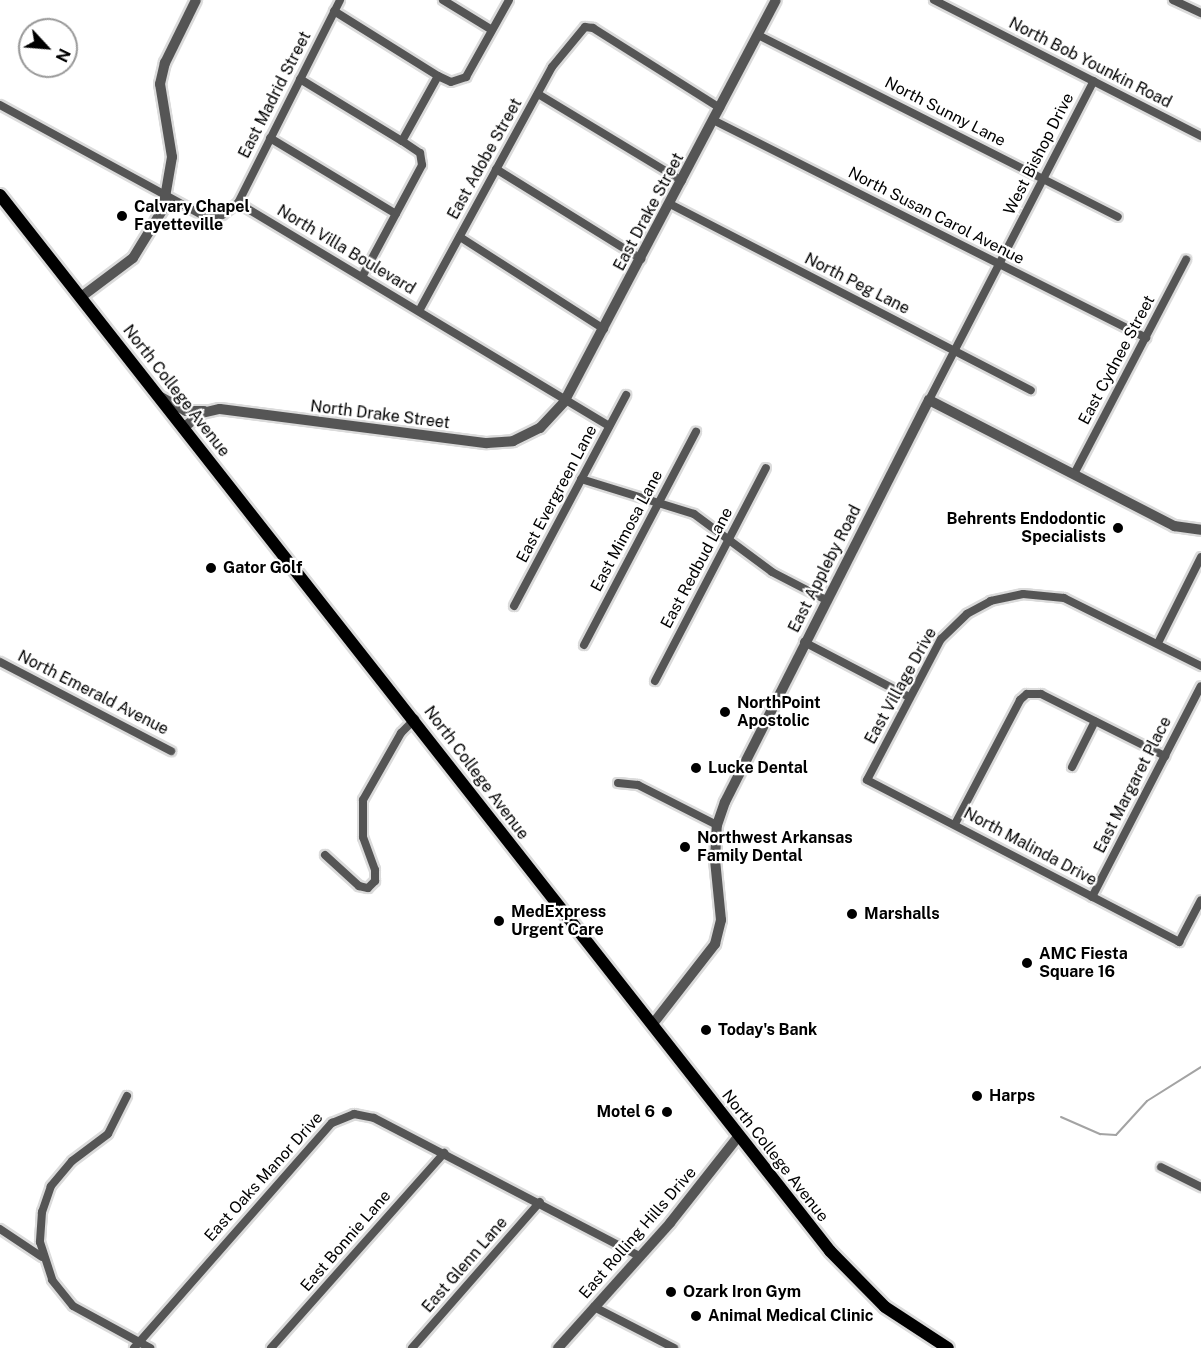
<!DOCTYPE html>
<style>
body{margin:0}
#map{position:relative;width:1201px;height:1348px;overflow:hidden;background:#fff;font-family:"Public Sans",sans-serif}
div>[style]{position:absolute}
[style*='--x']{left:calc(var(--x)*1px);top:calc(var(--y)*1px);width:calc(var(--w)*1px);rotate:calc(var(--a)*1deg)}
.stream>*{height:2px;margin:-1px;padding:0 1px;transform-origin:1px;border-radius:1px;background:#a3a3a3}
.roads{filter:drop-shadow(2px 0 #dbdbdb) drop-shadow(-2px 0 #dbdbdb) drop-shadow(0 2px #dbdbdb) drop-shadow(0 -2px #dbdbdb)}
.minor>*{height:8px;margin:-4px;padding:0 4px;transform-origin:4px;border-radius:4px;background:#555}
.tertiary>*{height:10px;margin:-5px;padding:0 5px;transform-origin:5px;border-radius:5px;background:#555}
.primary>*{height:12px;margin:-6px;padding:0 6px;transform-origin:6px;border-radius:6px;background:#000}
.dots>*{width:16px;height:16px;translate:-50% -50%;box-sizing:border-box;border:3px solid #fff;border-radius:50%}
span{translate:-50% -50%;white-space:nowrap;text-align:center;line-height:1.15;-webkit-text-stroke:4.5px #fff;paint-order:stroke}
.street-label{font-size:16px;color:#000}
.poi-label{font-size:16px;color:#000;font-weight:700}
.left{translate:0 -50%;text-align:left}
.right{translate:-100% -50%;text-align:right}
.north{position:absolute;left:18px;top:18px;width:60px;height:60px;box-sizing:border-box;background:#fff;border:2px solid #999;border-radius:50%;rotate:116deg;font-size:16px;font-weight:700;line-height:24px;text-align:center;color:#000}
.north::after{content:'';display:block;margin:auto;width:21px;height:27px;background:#000;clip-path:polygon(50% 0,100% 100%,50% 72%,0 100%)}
</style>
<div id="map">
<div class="stream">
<div style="--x:1061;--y:1117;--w:43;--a:23.6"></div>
<div style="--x:1100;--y:1134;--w:16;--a:4"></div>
<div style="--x:1116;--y:1135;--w:46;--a:-47.6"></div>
<div style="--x:1147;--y:1101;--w:64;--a:-32.2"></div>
</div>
<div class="roads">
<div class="minor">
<div style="--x:443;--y:0;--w:57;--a:31.5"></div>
<div style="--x:934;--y:0;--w:300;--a:27"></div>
<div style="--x:1173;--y:0;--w:31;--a:25"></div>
<div style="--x:334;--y:11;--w:123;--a:32"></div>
<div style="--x:758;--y:35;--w:403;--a:26.8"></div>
<div style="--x:300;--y:79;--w:119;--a:31.3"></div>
<div style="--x:538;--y:94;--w:168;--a:31.1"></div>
<div style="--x:0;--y:105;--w:230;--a:28.6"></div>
<div style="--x:202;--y:215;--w:20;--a:0"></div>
<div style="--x:222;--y:215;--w:20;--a:-37"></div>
<div style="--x:238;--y:203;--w:433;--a:31"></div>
<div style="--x:713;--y:120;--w:485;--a:26.7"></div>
<div style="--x:270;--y:138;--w:147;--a:31.1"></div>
<div style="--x:496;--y:169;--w:171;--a:31.8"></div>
<div style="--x:238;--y:203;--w:227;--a:-63.3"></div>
<div style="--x:670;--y:204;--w:406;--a:27.3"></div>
<div style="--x:460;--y:237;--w:171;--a:32.6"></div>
<div style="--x:362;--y:277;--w:127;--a:-61.8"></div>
<div style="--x:422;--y:165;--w:12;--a:-99"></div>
<div style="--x:420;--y:153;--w:22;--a:-146"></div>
<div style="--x:402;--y:141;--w:74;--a:-61"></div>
<div style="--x:438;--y:76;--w:14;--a:25"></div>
<div style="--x:451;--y:82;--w:16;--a:-18"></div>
<div style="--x:466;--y:77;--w:88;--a:-60.8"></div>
<div style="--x:419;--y:311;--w:278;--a:-61.4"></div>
<div style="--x:552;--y:67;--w:52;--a:-50.5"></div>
<div style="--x:585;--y:27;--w:8;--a:7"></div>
<div style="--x:593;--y:28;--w:150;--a:32.2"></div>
<div style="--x:929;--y:400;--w:359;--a:-62.7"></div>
<div style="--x:1074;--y:474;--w:242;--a:-62.4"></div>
<div style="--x:581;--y:479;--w:118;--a:17.2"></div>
<div style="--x:694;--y:514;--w:97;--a:36.6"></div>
<div style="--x:772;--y:572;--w:61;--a:27.4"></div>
<div style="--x:514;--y:606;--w:239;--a:-62"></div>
<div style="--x:804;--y:642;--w:119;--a:27.6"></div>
<div style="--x:1158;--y:643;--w:96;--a:-63.4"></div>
<div style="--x:584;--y:645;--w:241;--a:-62.3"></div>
<div style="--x:0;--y:662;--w:193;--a:27.5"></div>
<div style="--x:1201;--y:666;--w:153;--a:-153.6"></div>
<div style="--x:1064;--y:598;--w:41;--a:-174.4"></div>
<div style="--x:1023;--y:594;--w:33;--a:168"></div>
<div style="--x:991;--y:601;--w:27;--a:152"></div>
<div style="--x:967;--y:614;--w:36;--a:136"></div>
<div style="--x:941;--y:639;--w:159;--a:117.7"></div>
<div style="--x:867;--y:780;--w:352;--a:27.4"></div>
<div style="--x:1179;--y:942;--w:47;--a:-62.4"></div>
<div style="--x:655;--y:681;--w:240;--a:-62.5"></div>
<div style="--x:1072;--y:767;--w:51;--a:-63.4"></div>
<div style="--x:618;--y:783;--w:20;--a:6"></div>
<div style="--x:638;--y:785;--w:89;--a:26.9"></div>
<div style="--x:955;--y:824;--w:140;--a:-62.3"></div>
<div style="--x:1020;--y:700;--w:9;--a:-41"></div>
<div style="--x:1027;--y:694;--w:14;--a:0"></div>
<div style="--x:1041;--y:694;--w:139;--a:26.6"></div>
<div style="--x:325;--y:855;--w:46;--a:42.4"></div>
<div style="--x:359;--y:886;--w:9;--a:13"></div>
<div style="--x:368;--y:888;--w:10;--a:-45"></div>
<div style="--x:375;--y:881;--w:11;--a:-90"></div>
<div style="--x:375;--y:870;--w:35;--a:-110"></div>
<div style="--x:363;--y:837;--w:37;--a:-90"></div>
<div style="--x:363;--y:800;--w:77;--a:-60.4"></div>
<div style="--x:401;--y:733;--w:20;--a:-45"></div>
<div style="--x:1092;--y:897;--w:237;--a:-62.7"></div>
<div style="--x:127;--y:1096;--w:42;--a:116.6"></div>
<div style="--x:108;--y:1134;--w:45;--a:143.1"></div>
<div style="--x:72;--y:1161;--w:33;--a:130"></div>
<div style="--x:51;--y:1186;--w:28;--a:109"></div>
<div style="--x:42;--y:1212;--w:30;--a:94"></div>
<div style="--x:40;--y:1242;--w:40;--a:72"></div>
<div style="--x:52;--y:1280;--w:33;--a:51"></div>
<div style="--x:73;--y:1306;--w:88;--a:28.6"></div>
<div style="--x:1161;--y:1167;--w:45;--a:26.6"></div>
<div style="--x:0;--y:1229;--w:50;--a:33.7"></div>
<div style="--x:594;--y:1307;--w:90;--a:27.1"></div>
<div style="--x:134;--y:1348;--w:300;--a:-48.7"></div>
<div style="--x:332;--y:1123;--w:24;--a:-22"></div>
<div style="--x:354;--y:1114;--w:20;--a:11"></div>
<div style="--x:374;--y:1118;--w:299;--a:27.5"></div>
<div style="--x:271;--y:1348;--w:261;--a:-48.4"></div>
<div style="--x:412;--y:1348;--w:194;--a:-48.8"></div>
</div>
<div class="tertiary">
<div style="--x:81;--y:297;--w:65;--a:-36.9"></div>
<div style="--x:133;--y:258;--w:57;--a:-58.5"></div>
<div style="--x:163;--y:209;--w:53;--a:-80.2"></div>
<div style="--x:172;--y:157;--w:74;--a:-99.3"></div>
<div style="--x:160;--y:84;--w:22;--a:-77"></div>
<div style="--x:165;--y:63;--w:70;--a:-63.8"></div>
<div style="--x:161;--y:397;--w:29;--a:29"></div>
<div style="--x:186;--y:411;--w:18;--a:0"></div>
<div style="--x:183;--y:428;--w:24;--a:-38"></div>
<div style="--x:202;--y:413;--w:18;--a:-13"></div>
<div style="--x:220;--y:409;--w:269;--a:7.3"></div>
<div style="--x:487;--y:443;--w:26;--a:-4"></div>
<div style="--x:513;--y:441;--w:30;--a:-26"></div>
<div style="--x:540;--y:428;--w:35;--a:-47"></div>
<div style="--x:564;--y:402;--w:454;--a:-62.2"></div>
<div style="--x:652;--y:1025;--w:103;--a:-52.1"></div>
<div style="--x:715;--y:944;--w:25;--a:-76"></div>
<div style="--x:721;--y:920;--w:60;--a:-95.7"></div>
<div style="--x:715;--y:860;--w:35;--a:-87"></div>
<div style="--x:717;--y:825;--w:24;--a:-71"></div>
<div style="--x:725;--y:802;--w:451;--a:-63.1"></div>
<div style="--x:929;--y:400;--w:276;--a:27.2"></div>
<div style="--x:1174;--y:526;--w:27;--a:8"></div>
<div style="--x:558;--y:1348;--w:168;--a:-48.1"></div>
<div style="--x:670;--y:1223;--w:110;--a:-51.7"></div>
</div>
<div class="primary">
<div style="--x:0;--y:195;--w:1343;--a:51.83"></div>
<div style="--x:830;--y:1251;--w:78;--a:45.5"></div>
<div style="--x:885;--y:1307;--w:75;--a:33.1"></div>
</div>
</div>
<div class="dots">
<div style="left:122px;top:216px;background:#000"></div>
<div style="left:1118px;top:528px;background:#000"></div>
<div style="left:211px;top:568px;background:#000"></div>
<div style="left:725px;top:712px;background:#000"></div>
<div style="left:696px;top:768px;background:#000"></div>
<div style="left:685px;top:847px;background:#000"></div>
<div style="left:852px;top:914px;background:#000"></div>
<div style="left:499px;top:921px;background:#000"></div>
<div style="left:1027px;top:963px;background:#000"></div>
<div style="left:706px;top:1030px;background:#000"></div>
<div style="left:977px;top:1096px;background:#000"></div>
<div style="left:667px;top:1112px;background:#000"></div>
<div style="left:671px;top:1292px;background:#000"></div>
<div style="left:696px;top:1316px;background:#000"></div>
</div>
<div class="street-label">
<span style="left:1090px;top:63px;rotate:27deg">North Bob Younkin Road</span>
<span style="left:275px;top:95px;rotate:-63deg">East Madrid Street</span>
<span style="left:945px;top:112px;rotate:27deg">North Sunny Lane</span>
<span style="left:1039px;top:154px;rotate:-63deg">West Bishop Drive</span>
<span style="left:485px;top:159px;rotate:-61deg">East Adobe Street</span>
<span style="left:649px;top:212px;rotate:-62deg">East Drake Street</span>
<span style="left:936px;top:216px;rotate:27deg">North Susan Carol Avenue</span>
<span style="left:346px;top:250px;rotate:31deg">North Villa Boulevard</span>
<span style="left:857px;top:284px;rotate:27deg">North Peg Lane</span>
<span style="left:1117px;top:360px;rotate:-62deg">East Cydnee Street</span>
<span style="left:176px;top:391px;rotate:52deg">North College Avenue</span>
<span style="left:380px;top:415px;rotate:7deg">North Drake Street</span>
<span style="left:557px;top:494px;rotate:-62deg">East Evergreen Lane</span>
<span style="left:627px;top:531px;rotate:-62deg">East Mimosa Lane</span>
<span style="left:697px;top:568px;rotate:-62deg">East Redbud Lane</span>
<span style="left:825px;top:569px;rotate:-63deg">East Appleby Road</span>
<span style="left:901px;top:686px;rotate:-61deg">East Village Drive</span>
<span style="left:93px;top:693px;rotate:27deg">North Emerald Avenue</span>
<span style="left:476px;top:773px;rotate:53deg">North College Avenue</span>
<span style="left:1133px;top:785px;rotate:-63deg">East Margaret Place</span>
<span style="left:1030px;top:847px;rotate:28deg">North Malinda Drive</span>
<span style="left:775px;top:1156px;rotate:52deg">North College Avenue</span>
<span style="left:264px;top:1177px;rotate:-48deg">East Oaks Manor Drive</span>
<span style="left:638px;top:1233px;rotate:-49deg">East Rolling Hills Drive</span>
<span style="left:346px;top:1241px;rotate:-49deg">East Bonnie Lane</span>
<span style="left:465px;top:1265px;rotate:-49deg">East Glenn Lane</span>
</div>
<div class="poi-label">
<span class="left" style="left:134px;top:216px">Calvary Chapel<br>Fayetteville</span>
<span class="right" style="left:1106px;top:528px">Behrents Endodontic<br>Specialists</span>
<span class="left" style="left:223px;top:568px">Gator Golf</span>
<span class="left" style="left:737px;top:712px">NorthPoint<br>Apostolic</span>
<span class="left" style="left:708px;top:768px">Lucke Dental</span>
<span class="left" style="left:697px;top:847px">Northwest Arkansas<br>Family Dental</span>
<span class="left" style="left:511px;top:921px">MedExpress<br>Urgent Care</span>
<span class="left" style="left:864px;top:914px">Marshalls</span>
<span class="left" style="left:1039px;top:963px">AMC Fiesta<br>Square 16</span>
<span class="left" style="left:718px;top:1030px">Today's Bank</span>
<span class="left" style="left:989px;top:1096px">Harps</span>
<span class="right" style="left:655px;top:1112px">Motel 6</span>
<span class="left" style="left:683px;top:1292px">Ozark Iron Gym</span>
<span class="left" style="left:708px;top:1316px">Animal Medical Clinic</span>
</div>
<div class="north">N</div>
</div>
